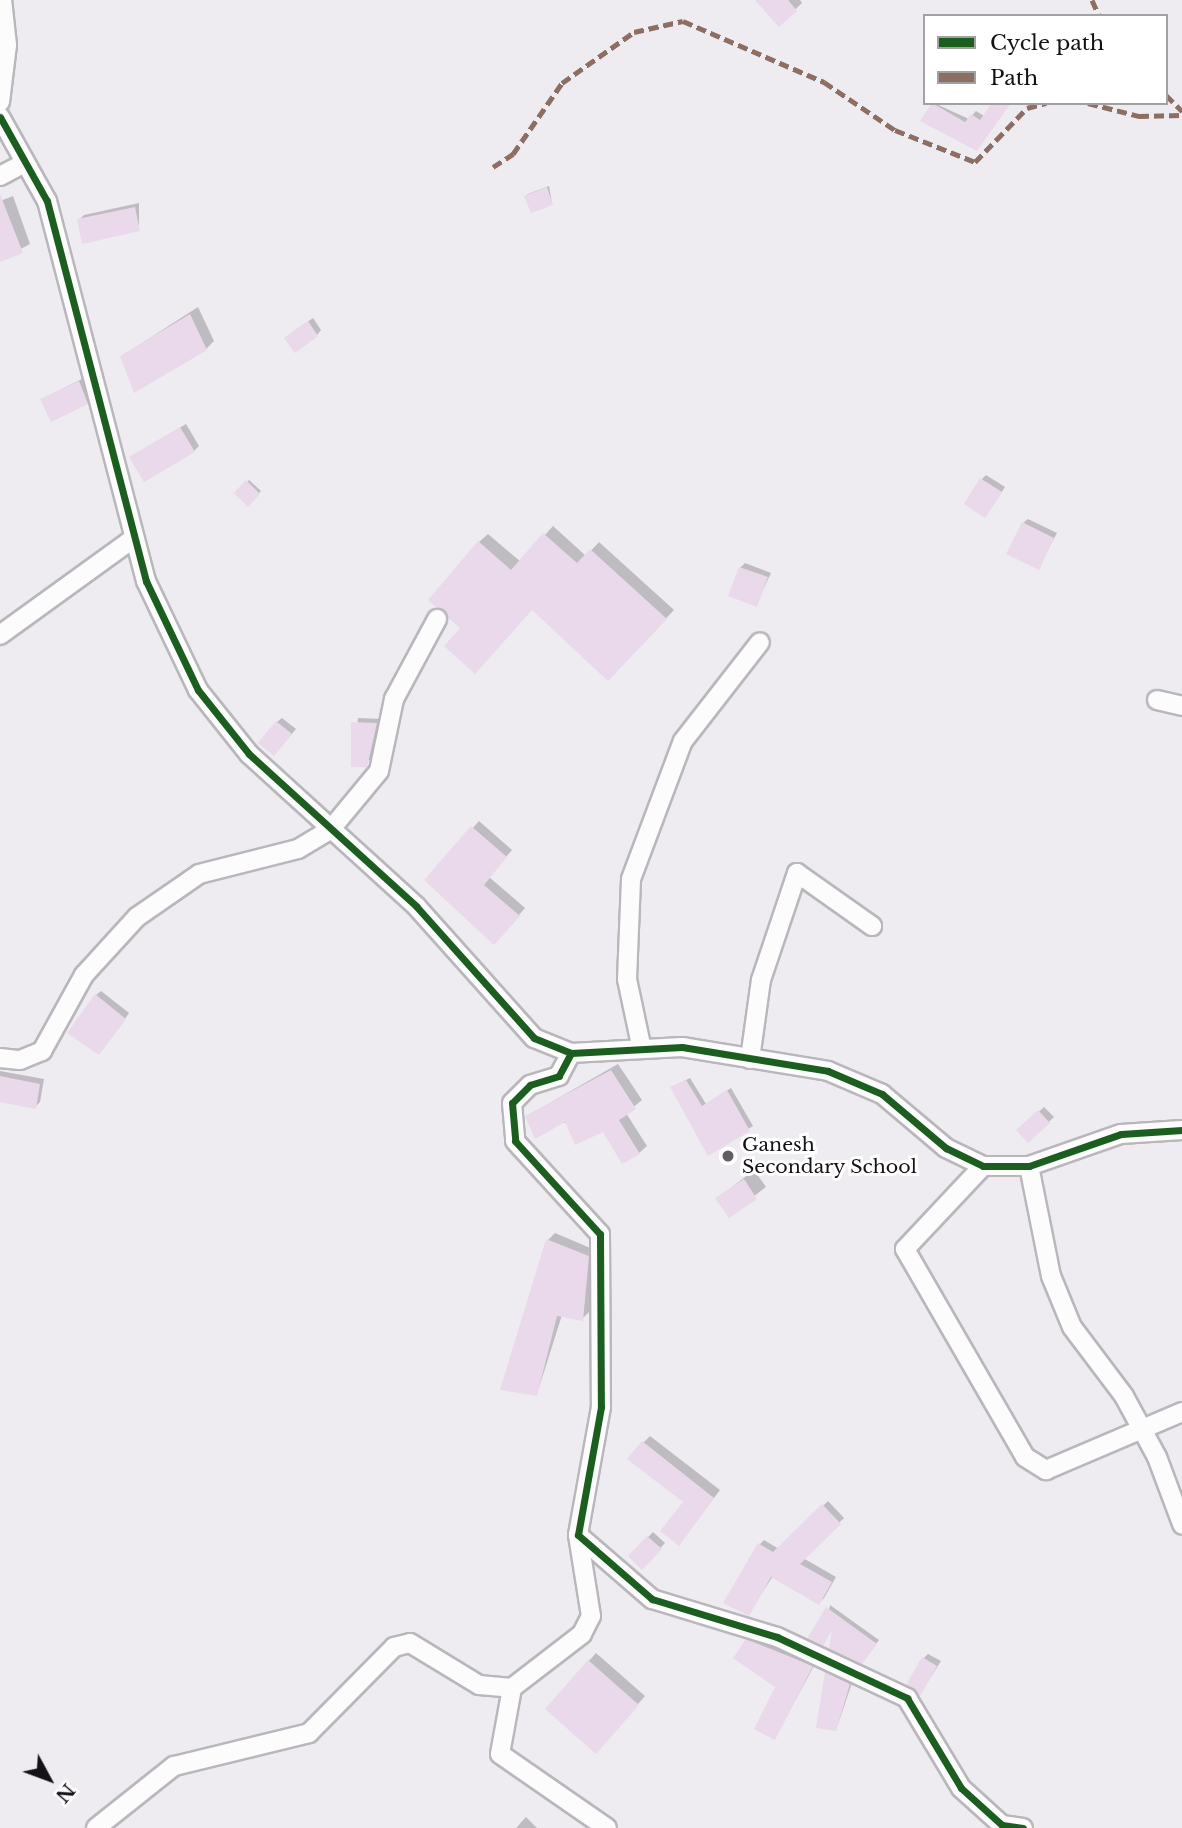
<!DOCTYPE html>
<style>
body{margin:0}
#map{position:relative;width:1182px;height:1828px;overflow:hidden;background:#eeebf1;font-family:"Libre Baskerville",serif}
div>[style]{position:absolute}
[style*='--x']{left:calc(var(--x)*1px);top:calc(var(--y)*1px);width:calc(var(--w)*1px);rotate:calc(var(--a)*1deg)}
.shadow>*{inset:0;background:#0003}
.building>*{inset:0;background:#e9d9ea}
.roads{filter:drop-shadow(2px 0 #b9b7bc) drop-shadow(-2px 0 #b9b7bc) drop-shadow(0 2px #b9b7bc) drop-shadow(0 -2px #b9b7bc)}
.minor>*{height:18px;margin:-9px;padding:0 9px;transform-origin:9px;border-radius:9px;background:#fcfcfd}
.quiet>*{height:5px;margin-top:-2.5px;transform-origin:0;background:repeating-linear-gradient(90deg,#8d6e63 0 10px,transparent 0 15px)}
.cycleway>*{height:7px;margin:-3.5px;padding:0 3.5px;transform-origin:3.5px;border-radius:3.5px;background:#1b5e20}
.dots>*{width:19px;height:19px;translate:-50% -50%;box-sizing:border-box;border:4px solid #fff;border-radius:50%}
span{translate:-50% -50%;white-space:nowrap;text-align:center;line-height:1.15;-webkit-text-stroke:6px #fff;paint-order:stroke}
.poi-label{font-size:19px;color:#141216}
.left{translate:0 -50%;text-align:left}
.legend{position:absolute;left:923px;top:14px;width:245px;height:91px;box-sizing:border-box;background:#fff;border:2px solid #a1a0a2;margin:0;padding:9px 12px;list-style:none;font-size:21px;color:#141216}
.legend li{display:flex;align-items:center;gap:14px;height:35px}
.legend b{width:35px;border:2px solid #a1a0a2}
.north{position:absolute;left:14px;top:1744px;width:70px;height:70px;-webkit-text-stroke:5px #fff;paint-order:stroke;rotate:131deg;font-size:19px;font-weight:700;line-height:28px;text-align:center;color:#141216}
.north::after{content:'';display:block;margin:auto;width:24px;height:32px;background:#141216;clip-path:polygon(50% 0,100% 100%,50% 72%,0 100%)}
</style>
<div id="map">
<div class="shadow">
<div style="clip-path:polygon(757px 0,800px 0,802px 3px,779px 25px)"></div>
<div style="clip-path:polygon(934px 103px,969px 119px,976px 111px,984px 116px,1010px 103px,977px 149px,922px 121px)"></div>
<div style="clip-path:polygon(549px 186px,552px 203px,526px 196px,528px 194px)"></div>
<div style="clip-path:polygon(13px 196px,30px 244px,0 260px,0 201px)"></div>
<div style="clip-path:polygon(139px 203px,139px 230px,79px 220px,84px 215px)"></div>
<div style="clip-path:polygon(198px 307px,214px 341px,206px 349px,122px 356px)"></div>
<div style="clip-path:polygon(313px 318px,321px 330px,317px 335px,291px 333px)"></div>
<div style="clip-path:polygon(84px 378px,92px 398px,87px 403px,42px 399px)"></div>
<div style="clip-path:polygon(186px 424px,199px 446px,194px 451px,132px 457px)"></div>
<div style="clip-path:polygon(986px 475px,1005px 487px,989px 511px,982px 479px)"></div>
<div style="clip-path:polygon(249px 480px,261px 491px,248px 504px,237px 493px)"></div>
<div style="clip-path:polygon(1028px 519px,1057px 533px,1038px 568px,1023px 523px)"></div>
<div style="clip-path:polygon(553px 526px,586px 556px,599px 542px,674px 610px,608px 679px,533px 608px,463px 628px,479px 542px,488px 534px,521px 562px)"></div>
<div style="clip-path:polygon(745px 563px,771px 573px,756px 605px,740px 568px)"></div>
<div style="clip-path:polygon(282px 718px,296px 729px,279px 749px,277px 722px)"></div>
<div style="clip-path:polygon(358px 718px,381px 719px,373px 759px,353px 765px)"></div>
<div style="clip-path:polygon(479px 821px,512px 850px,489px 877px,525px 908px,500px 937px,427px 880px)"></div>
<div style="clip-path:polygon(101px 991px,129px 1013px,103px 1049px,96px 995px)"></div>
<div style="clip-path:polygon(618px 1064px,642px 1100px,626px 1113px,647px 1146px,639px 1153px,623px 1162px,604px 1130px,527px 1116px)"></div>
<div style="clip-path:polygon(0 1071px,44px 1079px,40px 1102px,35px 1107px,0 1100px)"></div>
<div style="clip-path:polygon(690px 1078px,706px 1104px,731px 1088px,753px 1126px,708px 1153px,672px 1087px)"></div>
<div style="clip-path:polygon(1044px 1107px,1054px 1117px,1028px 1141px,1019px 1130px)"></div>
<div style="clip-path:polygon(754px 1170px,766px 1187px,729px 1215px,718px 1198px)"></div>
<div style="clip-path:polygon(555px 1233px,595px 1250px,589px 1312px,582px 1319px,562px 1315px,537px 1394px,548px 1240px)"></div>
<div style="clip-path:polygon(650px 1436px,720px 1490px,679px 1544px,686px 1502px,643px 1443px)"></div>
<div style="clip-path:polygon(828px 1501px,844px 1518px,803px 1558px,836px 1577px,824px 1598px,819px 1603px,773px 1576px,748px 1614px,759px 1545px,764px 1540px,779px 1549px)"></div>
<div style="clip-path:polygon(653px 1532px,665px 1543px,642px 1568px,630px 1556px)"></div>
<div style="clip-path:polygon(830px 1605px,879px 1640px,865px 1658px,833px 1627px,823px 1644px)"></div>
<div style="clip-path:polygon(752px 1636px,816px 1662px,775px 1738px,778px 1686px,747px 1641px)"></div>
<div style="clip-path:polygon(596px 1653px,645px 1696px,603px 1744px,547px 1708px)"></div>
<div style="clip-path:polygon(928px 1654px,941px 1661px,920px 1694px,923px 1659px)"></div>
<div style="clip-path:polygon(830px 1670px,853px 1680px,836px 1730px,827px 1673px)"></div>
<div style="clip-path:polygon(526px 1817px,537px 1828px,516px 1828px)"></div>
</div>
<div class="building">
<div style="clip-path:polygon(755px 0,788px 0,797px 11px,779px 27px)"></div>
<div style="clip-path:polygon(932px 103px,965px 122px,971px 114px,980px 120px,992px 103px,1011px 103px,977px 151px,920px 121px)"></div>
<div style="clip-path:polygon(547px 187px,553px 205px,531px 213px,524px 196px)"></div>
<div style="clip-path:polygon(0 194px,23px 253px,0 262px)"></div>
<div style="clip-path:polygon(135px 207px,140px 231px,82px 244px,77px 219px)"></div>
<div style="clip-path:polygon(190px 314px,207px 350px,134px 393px,120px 356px)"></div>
<div style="clip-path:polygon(308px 321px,318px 336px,295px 353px,284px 338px)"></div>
<div style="clip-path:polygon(79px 381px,88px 404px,51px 422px,40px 399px)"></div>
<div style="clip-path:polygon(180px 427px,195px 452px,144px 482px,129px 457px)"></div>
<div style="clip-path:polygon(980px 478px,1002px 492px,985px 518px,964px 504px)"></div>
<div style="clip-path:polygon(246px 480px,260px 494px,248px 507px,234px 493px)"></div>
<div style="clip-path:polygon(1022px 522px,1054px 538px,1039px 570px,1006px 554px)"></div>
<div style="clip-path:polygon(543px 533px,577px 563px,590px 549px,667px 619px,608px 681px,532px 610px,475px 674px,444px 646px,460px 628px,428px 600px,478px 541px,511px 570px)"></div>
<div style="clip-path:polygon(739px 567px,768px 577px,757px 607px,728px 596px)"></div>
<div style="clip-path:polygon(276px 721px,292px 734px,274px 756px,258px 743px)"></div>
<div style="clip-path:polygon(351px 722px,377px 723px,367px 767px,351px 767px)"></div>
<div style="clip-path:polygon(471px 826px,507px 857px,484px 885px,520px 916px,494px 945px,424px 880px)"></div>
<div style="clip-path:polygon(95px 994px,126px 1019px,99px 1055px,67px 1033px)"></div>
<div style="clip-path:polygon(611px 1070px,636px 1109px,619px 1120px,640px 1154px,622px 1164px,603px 1132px,575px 1145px,565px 1122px,535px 1139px,525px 1116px)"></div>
<div style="clip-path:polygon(0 1076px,40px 1084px,36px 1109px,0 1102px)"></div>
<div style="clip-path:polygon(686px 1080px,702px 1106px,727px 1090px,750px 1131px,708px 1156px,670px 1087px)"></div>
<div style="clip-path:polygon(1038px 1110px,1050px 1123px,1028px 1143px,1016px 1130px)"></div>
<div style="clip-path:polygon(744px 1179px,757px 1199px,729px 1218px,715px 1198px)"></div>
<div style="clip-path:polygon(546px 1239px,589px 1256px,583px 1321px,557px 1316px,537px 1396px,500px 1390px)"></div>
<div style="clip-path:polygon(642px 1441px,714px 1498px,679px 1546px,660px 1531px,683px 1502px,627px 1459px)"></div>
<div style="clip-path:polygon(822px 1504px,841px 1524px,800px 1564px,832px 1582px,819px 1605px,771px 1577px,749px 1616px,723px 1603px,758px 1543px,773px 1552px)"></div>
<div style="clip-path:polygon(647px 1536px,662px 1549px,642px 1570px,628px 1556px)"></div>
<div style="clip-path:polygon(826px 1607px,877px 1644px,862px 1664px,829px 1649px,832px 1629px,823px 1646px,807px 1639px)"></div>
<div style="clip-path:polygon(746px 1639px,813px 1666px,775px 1740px,754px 1729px,775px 1687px,733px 1658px)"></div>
<div style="clip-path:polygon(922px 1657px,937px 1666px,920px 1696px,906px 1685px)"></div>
<div style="clip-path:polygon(588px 1660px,639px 1705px,596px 1754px,545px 1709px)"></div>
<div style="clip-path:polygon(825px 1672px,850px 1684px,836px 1731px,816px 1728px)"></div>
</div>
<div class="roads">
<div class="minor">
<div style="--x:0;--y:102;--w:57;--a:-83"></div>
<div style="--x:7;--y:45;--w:45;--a:-96.3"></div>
<div style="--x:0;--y:117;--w:96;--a:60.8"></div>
<div style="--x:47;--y:201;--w:393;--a:75.4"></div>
<div style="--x:146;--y:581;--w:121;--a:64.5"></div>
<div style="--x:198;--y:690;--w:82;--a:51.4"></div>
<div style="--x:249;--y:754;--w:226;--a:42.3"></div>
<div style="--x:416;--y:906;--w:177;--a:48.2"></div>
<div style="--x:534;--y:1038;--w:40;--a:22"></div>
<div style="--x:571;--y:1053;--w:111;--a:-3.1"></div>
<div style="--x:682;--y:1047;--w:148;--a:9.3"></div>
<div style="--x:828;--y:1071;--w:59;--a:23.1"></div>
<div style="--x:882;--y:1094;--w:84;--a:40.2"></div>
<div style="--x:946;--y:1148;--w:41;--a:25.9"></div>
<div style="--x:983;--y:1166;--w:46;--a:0"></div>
<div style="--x:1029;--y:1166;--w:97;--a:-19.2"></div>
<div style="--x:1121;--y:1134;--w:61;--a:-3.8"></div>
<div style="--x:0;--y:176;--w:27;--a:-28"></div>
<div style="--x:0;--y:635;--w:165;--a:-35.9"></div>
<div style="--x:1157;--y:700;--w:26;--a:13"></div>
<div style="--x:641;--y:1045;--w:67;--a:-102"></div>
<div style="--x:627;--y:979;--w:100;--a:-87.7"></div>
<div style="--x:631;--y:879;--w:147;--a:-69.4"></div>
<div style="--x:683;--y:741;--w:125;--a:-52.1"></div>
<div style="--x:571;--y:1053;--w:26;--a:118"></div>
<div style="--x:559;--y:1076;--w:30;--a:163"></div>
<div style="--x:530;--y:1085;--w:25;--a:135"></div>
<div style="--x:512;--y:1103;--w:38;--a:85"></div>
<div style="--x:515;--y:1141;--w:126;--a:47.6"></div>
<div style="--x:600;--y:1234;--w:173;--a:89.7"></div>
<div style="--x:601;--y:1407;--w:130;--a:100.2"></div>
<div style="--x:578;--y:1535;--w:98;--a:40.9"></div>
<div style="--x:652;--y:1599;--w:131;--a:16.9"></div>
<div style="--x:777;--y:1637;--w:144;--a:25.1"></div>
<div style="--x:907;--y:1698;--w:105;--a:59"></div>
<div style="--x:961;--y:1788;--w:55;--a:42.1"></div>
<div style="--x:1002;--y:1825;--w:21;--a:8"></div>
<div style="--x:0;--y:1058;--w:20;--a:6"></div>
<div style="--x:20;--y:1060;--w:24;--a:-22"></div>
<div style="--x:42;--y:1051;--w:87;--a:-61.1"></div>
<div style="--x:84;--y:975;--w:79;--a:-47.6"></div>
<div style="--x:137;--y:917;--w:75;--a:-34.7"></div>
<div style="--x:199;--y:874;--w:102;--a:-14.2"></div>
<div style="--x:298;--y:849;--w:39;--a:-31"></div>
<div style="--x:331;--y:829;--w:75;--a:-50.4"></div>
<div style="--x:379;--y:771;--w:74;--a:-78.2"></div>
<div style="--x:394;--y:699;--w:91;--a:-61.7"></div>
<div style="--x:750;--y:1059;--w:80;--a:-82.1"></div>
<div style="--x:761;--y:980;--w:113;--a:-71.4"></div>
<div style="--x:797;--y:873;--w:92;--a:35.2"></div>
<div style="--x:983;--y:1166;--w:114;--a:133.2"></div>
<div style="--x:905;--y:1249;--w:240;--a:60"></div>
<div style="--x:1025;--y:1457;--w:25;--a:32"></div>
<div style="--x:1046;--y:1470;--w:148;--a:-23.1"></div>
<div style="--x:1029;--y:1166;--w:112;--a:78.7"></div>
<div style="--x:1051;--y:1276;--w:55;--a:67.6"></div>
<div style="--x:1072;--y:1327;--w:86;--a:53"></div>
<div style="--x:1124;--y:1396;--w:69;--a:61.6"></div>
<div style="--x:1157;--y:1457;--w:72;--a:69.5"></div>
<div style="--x:578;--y:1535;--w:82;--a:80.9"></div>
<div style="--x:591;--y:1616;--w:20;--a:117"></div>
<div style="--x:582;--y:1634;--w:88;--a:142.4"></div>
<div style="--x:512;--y:1688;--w:67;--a:100.3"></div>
<div style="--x:500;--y:1754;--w:130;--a:34.7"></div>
<div style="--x:96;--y:1828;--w:100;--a:-38.5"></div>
<div style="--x:174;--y:1766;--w:139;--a:-13.7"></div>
<div style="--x:309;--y:1733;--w:121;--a:-45.3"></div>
<div style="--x:394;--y:1647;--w:16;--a:-14"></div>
<div style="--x:410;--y:1643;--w:81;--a:31.3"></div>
<div style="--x:479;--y:1685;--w:33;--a:5"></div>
</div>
</div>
<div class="quiet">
<div style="--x:1092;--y:0;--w:17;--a:66"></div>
<div style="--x:1166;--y:95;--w:23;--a:45"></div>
<div style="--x:1088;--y:103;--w:53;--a:14.3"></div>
<div style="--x:1139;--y:116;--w:43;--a:-1.3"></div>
<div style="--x:493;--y:167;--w:24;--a:-33"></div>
<div style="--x:513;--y:154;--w:86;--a:-55.4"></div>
<div style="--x:562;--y:83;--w:88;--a:-35.3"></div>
<div style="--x:634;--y:32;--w:50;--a:-12.7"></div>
<div style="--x:683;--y:21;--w:154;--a:23.4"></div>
<div style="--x:824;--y:82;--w:86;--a:34.1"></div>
<div style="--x:895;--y:130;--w:86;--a:21.8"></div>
<div style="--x:975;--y:162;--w:75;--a:-46.1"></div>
<div style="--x:1027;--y:108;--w:20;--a:-15"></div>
</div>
<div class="cycleway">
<div style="--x:0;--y:117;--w:96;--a:60.8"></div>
<div style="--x:47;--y:201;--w:393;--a:75.4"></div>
<div style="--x:146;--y:581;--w:121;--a:64.5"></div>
<div style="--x:198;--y:690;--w:82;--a:51.4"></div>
<div style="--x:249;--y:754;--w:226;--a:42.3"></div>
<div style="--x:416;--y:906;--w:177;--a:48.2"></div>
<div style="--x:534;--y:1038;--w:40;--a:22"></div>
<div style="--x:571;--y:1053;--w:111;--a:-3.1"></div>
<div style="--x:682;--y:1047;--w:148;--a:9.3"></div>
<div style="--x:828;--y:1071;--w:59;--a:23.1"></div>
<div style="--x:882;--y:1094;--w:84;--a:40.2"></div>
<div style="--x:946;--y:1148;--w:41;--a:25.9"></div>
<div style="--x:983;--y:1166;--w:46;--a:0"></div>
<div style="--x:1029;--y:1166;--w:97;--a:-19.2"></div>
<div style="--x:1121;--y:1134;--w:61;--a:-3.8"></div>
<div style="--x:571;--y:1053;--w:26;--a:118"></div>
<div style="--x:559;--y:1076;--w:30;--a:163"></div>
<div style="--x:530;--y:1085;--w:25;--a:135"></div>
<div style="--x:512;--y:1103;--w:38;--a:85"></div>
<div style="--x:515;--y:1141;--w:126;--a:47.6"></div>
<div style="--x:600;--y:1234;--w:173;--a:89.7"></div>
<div style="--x:601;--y:1407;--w:130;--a:100.2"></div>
<div style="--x:578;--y:1535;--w:98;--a:40.9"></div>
<div style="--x:652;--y:1599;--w:131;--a:16.9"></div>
<div style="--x:777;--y:1637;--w:144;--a:25.1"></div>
<div style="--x:907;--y:1698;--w:105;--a:59"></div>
<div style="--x:961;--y:1788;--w:55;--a:42.1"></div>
<div style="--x:1002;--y:1825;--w:21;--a:8"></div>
</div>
<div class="dots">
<div style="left:728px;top:1156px;background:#605e63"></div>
</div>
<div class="poi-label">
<span class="left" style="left:742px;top:1156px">Ganesh<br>Secondary School</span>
</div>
<ul class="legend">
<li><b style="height:9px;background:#1b5e20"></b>Cycle path</li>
<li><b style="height:9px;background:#8d6e63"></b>Path</li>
</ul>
<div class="north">N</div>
</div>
